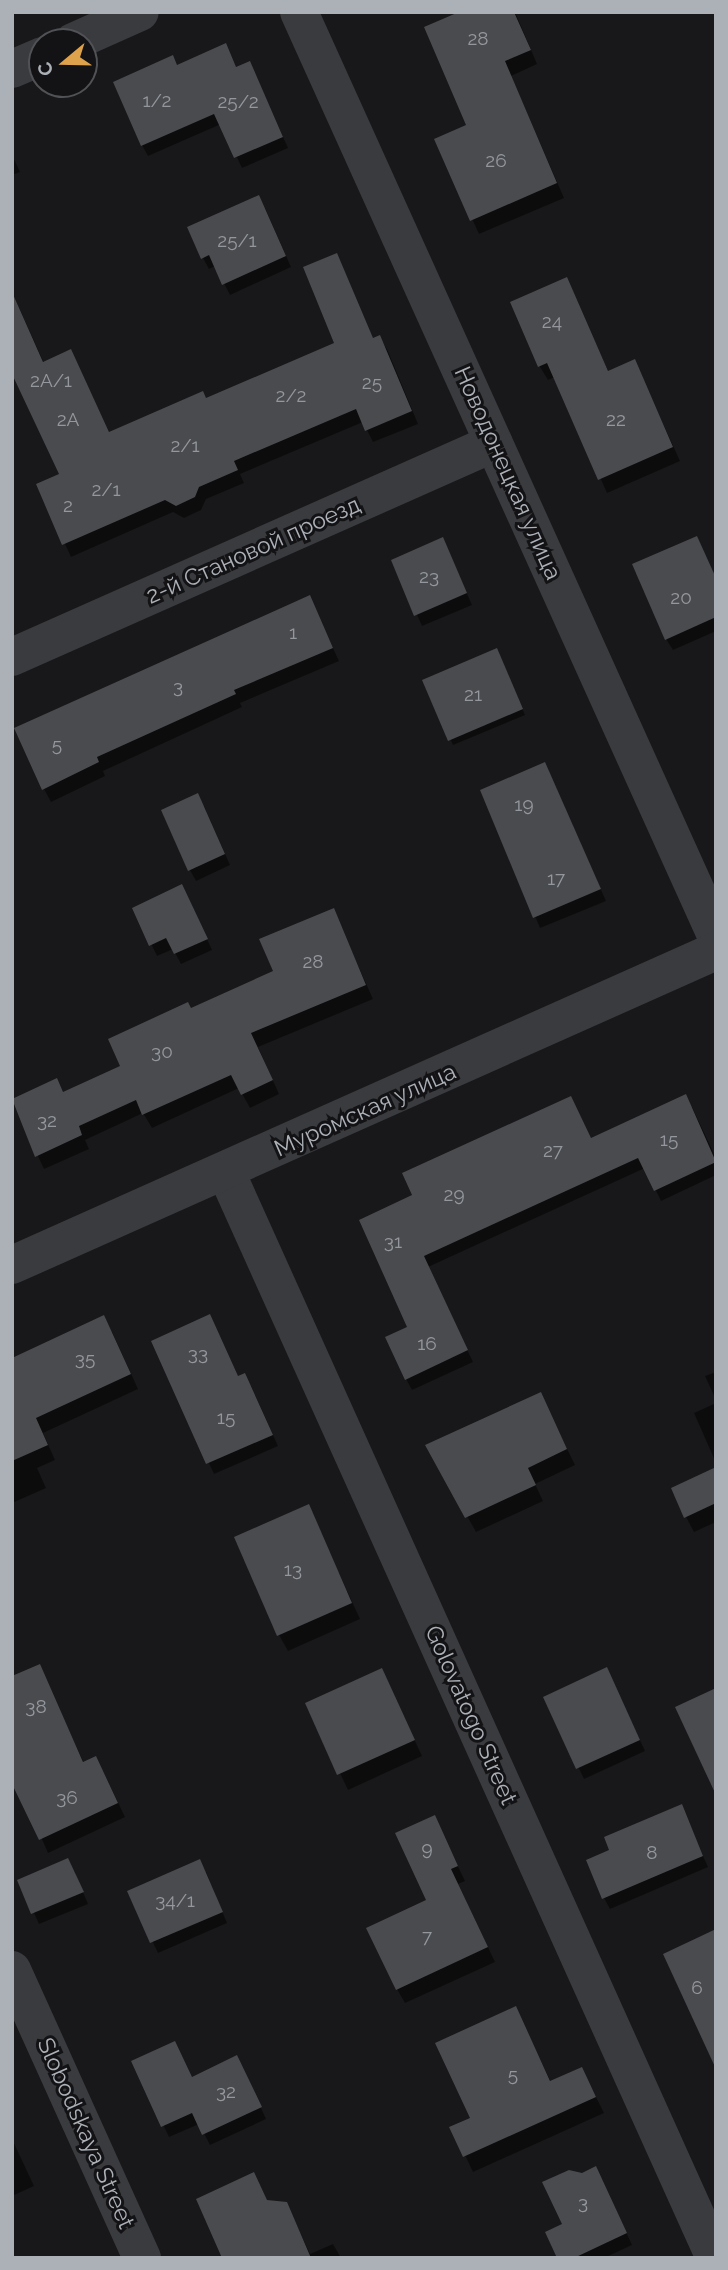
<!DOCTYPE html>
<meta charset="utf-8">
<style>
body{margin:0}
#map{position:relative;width:728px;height:2270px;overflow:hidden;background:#18181a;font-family:Raleway,sans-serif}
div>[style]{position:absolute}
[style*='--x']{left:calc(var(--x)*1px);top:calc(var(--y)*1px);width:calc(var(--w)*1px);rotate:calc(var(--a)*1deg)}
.shadow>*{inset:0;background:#0007}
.building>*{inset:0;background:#4a4b4f}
.street>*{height:38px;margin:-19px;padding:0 19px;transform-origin:19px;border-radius:19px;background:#3a3b3e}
span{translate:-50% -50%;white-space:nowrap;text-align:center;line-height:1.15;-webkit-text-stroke:6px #131315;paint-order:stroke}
.number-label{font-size:19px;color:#94989e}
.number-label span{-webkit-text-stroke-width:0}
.street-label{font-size:23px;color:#acb1b8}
.frame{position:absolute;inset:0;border:14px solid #acb1b8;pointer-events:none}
.north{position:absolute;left:28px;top:28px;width:70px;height:70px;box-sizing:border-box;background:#131315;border:2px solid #505256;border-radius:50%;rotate:251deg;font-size:19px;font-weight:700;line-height:28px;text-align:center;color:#acb1b8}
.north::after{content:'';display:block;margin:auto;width:24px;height:32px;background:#dea24c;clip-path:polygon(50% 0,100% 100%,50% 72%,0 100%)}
</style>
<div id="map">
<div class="shadow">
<div style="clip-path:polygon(463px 12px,515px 12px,537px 64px,511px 76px,564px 198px,479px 234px,436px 140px,469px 126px)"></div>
<div style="clip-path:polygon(177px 66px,255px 74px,288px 148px,242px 168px,221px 124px,148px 156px,142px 145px)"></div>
<div style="clip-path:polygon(12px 155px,20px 172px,12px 175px)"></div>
<div style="clip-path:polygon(265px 208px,291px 267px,230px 295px,215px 266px,209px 269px,203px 258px)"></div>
<div style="clip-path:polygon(336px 255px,373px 339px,379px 337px,387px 349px,418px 424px,373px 442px,363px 422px,240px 474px,244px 483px,206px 499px,201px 510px,184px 518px,173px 512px,71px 557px,38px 485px,61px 475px,12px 370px,12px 292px,44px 363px,77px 363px,110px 434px,206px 400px,337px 344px)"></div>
<div style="clip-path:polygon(566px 279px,609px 373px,635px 362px,680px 461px,607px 493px,555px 377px,548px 380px,540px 367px,512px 303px)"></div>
<div style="clip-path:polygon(697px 538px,716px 579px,716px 631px,673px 650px,666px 639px)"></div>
<div style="clip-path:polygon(448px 551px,472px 605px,422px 626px,393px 561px)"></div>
<div style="clip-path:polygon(309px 597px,339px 661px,240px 703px,242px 707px,103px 771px,105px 776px,51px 802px,44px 789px)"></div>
<div style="clip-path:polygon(499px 655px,525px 715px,453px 745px,424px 681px)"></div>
<div style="clip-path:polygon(550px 775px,606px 901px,540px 928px,482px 791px)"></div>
<div style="clip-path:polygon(204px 806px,230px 865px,196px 881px,190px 870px)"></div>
<div style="clip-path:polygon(188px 897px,212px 950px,181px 964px,173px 949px,157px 956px,134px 908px)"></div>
<div style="clip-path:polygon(333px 910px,373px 999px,258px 1047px,279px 1094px,250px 1108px,239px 1088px,152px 1128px,143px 1113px,85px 1140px,89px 1149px,44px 1169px,12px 1101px,56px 1080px,63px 1094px,122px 1067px,191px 1010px,275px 972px)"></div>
<div style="clip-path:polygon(692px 1107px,716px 1158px,716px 1175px,661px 1201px,645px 1168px,428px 1267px,473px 1362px,412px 1390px,406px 1379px,414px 1196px)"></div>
<div style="clip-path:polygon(112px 1332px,138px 1389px,43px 1433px,55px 1460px,37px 1468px,46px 1488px,12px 1503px,12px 1360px)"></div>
<div style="clip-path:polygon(153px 1342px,251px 1386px,278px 1446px,214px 1474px)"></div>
<div style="clip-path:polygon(716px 1372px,716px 1400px,705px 1376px)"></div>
<div style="clip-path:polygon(540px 1394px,575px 1465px,535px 1484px,543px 1501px,476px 1532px,428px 1446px)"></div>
<div style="clip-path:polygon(716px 1403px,716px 1463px,694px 1413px)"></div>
<div style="clip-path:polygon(716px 1469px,716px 1522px,694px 1532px,686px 1517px)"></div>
<div style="clip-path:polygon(308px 1506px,360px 1619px,288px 1651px,279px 1635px)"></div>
<div style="clip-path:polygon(39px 1666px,84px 1763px,103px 1771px,125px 1817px,48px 1853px,12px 1771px)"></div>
<div style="clip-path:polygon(382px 1670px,422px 1756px,348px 1790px,307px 1704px)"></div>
<div style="clip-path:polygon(612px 1680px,645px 1751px,584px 1779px,545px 1698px)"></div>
<div style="clip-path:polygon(681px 1807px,708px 1867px,610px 1909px,604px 1898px,611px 1851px)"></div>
<div style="clip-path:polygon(434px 1817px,465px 1881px,458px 1884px,495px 1962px,405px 2003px,397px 1989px,428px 1901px)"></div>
<div style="clip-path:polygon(74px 1871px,88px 1904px,39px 1924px,19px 1880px)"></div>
<div style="clip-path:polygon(206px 1872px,227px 1923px,158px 1953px,129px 1892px)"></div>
<div style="clip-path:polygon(516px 2009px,551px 2082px,582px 2069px,604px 2113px,473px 2172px,452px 2128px,473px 2119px)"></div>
<div style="clip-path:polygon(133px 2062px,192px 2078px,243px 2068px,266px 2119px,210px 2145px,199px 2124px,169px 2137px)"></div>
<div style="clip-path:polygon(12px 2139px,34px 2186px,12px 2196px)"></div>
<div style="clip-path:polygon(602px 2179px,632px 2245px,604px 2258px,559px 2258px,564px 2225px)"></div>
<div style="clip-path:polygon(267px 2202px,292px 2215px,310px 2254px,333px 2244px,341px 2258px,224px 2258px)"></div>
</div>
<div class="building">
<div style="clip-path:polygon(459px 12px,514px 12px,531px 50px,505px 61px,557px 183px,470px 221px,434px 139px,466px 125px,424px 27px)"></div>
<div style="clip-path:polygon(226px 43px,236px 67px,250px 61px,283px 137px,234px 158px,214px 114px,141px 146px,113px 82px,173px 55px,177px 65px)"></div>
<div style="clip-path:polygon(259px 195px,286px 256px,222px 285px,209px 255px,201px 259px,187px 227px)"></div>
<div style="clip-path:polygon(337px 253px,373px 338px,380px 335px,412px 411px,365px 431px,356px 409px,234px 461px,238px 470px,199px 487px,195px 497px,176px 506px,165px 500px,62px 545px,36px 484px,59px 474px,12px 374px,12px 292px,43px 362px,71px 349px,109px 432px,203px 391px,206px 398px,334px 343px,303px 267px)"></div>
<div style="clip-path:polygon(567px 277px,608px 371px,635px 359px,673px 447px,598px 480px,547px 363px,538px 367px,510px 302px)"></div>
<div style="clip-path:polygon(697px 536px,716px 578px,716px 617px,665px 640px,632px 564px)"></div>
<div style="clip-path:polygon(443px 537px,467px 593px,414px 616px,391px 560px)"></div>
<div style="clip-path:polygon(310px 595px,333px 648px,234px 690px,236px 694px,97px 757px,99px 762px,42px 790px,14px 728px)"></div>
<div style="clip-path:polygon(497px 648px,523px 709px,448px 741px,422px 680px)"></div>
<div style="clip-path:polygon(545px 762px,601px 889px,533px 918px,480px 790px)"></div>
<div style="clip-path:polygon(198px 793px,225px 854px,188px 871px,161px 810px)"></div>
<div style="clip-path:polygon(182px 884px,208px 939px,174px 954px,166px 938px,149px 946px,132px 908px)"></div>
<div style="clip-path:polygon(334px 908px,366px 985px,251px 1033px,273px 1080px,241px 1095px,231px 1075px,142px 1115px,136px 1100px,79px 1126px,82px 1135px,35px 1157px,12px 1099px,57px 1078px,63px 1092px,120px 1066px,108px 1039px,188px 1002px,191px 1008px,273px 971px,259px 939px)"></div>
<div style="clip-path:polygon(686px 1094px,716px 1162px,654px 1191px,638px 1158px,424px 1256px,468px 1350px,405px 1380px,385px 1337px,407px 1327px,359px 1220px,412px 1195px,402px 1173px,571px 1096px,591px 1138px)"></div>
<div style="clip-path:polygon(210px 1314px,238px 1376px,245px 1373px,273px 1435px,206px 1464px,151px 1341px)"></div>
<div style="clip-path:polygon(104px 1315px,131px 1374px,36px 1418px,48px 1445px,12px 1461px,12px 1358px)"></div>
<div style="clip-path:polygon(541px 1392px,567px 1449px,528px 1468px,536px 1485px,465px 1518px,425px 1445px)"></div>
<div style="clip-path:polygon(716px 1467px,716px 1503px,684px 1518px,671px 1488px)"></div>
<div style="clip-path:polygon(309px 1504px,352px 1603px,277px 1636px,234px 1537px)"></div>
<div style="clip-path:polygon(40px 1664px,83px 1762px,96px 1756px,118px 1803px,39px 1840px,12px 1784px,12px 1676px)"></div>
<div style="clip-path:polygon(607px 1667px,640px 1740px,576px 1769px,543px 1697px)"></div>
<div style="clip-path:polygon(382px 1668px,415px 1740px,337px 1775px,305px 1703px)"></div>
<div style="clip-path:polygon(716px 1688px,716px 1795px,675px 1707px)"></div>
<div style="clip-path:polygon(682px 1804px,703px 1856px,602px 1899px,586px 1860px,609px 1850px,604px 1837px)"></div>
<div style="clip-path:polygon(435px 1815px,458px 1866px,451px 1869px,488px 1947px,396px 1990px,366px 1928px,426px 1900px,395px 1833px)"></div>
<div style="clip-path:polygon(68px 1858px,84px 1892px,31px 1914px,17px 1880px)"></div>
<div style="clip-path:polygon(200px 1859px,223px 1912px,150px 1943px,127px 1891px)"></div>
<div style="clip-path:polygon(716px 1929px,716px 2069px,663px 1954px)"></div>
<div style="clip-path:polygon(516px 2006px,550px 2081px,582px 2067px,596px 2097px,463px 2157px,449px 2127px,470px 2118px,435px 2043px)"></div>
<div style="clip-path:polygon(175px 2041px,192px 2077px,237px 2055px,262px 2107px,202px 2135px,192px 2113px,161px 2127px,131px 2061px)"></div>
<div style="clip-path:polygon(596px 2166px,627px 2233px,574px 2258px,557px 2258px,545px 2232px,562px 2224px,542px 2182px,569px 2170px,582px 2173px)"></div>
<div style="clip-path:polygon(254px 2172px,267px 2200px,287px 2202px,311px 2258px,222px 2258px,196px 2199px)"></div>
</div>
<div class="street">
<div style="--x:299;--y:12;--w:1013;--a:65.69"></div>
<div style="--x:73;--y:42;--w:73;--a:-24.1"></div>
<div style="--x:12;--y:69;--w:33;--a:-23"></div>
<div style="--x:12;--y:657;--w:527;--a:-23.94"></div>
<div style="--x:226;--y:1172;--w:1191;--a:65.76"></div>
<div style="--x:12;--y:1265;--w:771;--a:-24.04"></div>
<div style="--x:12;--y:1970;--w:316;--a:65.7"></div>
</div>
<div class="number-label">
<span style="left:478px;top:39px">28</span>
<span style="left:157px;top:101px">1/2</span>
<span style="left:238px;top:102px">25/2</span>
<span style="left:496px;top:161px">26</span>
<span style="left:237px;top:241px">25/1</span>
<span style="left:552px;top:322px">24</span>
<span style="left:51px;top:381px">2А/1</span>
<span style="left:372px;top:383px">25</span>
<span style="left:291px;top:396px">2/2</span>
<span style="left:68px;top:420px">2А</span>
<span style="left:616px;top:420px">22</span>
<span style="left:185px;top:446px">2/1</span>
<span style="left:106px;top:490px">2/1</span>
<span style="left:68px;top:506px">2</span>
<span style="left:429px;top:577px">23</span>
<span style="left:681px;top:598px">20</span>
<span style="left:293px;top:633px">1</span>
<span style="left:178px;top:687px">3</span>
<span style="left:473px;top:695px">21</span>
<span style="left:57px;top:745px">5</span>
<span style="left:524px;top:805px">19</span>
<span style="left:556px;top:879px">17</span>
<span style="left:313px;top:962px">28</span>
<span style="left:162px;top:1052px">30</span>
<span style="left:47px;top:1121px">32</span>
<span style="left:669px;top:1140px">15</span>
<span style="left:553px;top:1151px">27</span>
<span style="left:454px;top:1195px">29</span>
<span style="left:393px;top:1242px">31</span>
<span style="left:427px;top:1344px">16</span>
<span style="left:198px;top:1354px">33</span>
<span style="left:85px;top:1359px">35</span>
<span style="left:226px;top:1418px">15</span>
<span style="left:293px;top:1570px">13</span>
<span style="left:36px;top:1707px">38</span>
<span style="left:67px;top:1798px">36</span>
<span style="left:427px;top:1849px">9</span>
<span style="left:652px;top:1853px">8</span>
<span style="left:175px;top:1901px">34/1</span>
<span style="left:427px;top:1937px">7</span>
<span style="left:697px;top:1988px">6</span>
<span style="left:513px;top:2075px">5</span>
<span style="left:226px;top:2092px">32</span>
<span style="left:583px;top:2203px">3</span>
</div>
<div class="street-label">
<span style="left:508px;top:473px;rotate:66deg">Новодонецкая улица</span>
<span style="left:253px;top:550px;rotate:-24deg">2-й Становой проезд</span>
<span style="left:365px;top:1110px;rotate:-24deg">Муромская улица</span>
<span style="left:471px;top:1715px;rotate:66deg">Golovatogo Street</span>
<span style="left:86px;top:2133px;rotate:66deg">Slobodskaya Street</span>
</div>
<div class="frame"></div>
<div class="north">С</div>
</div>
